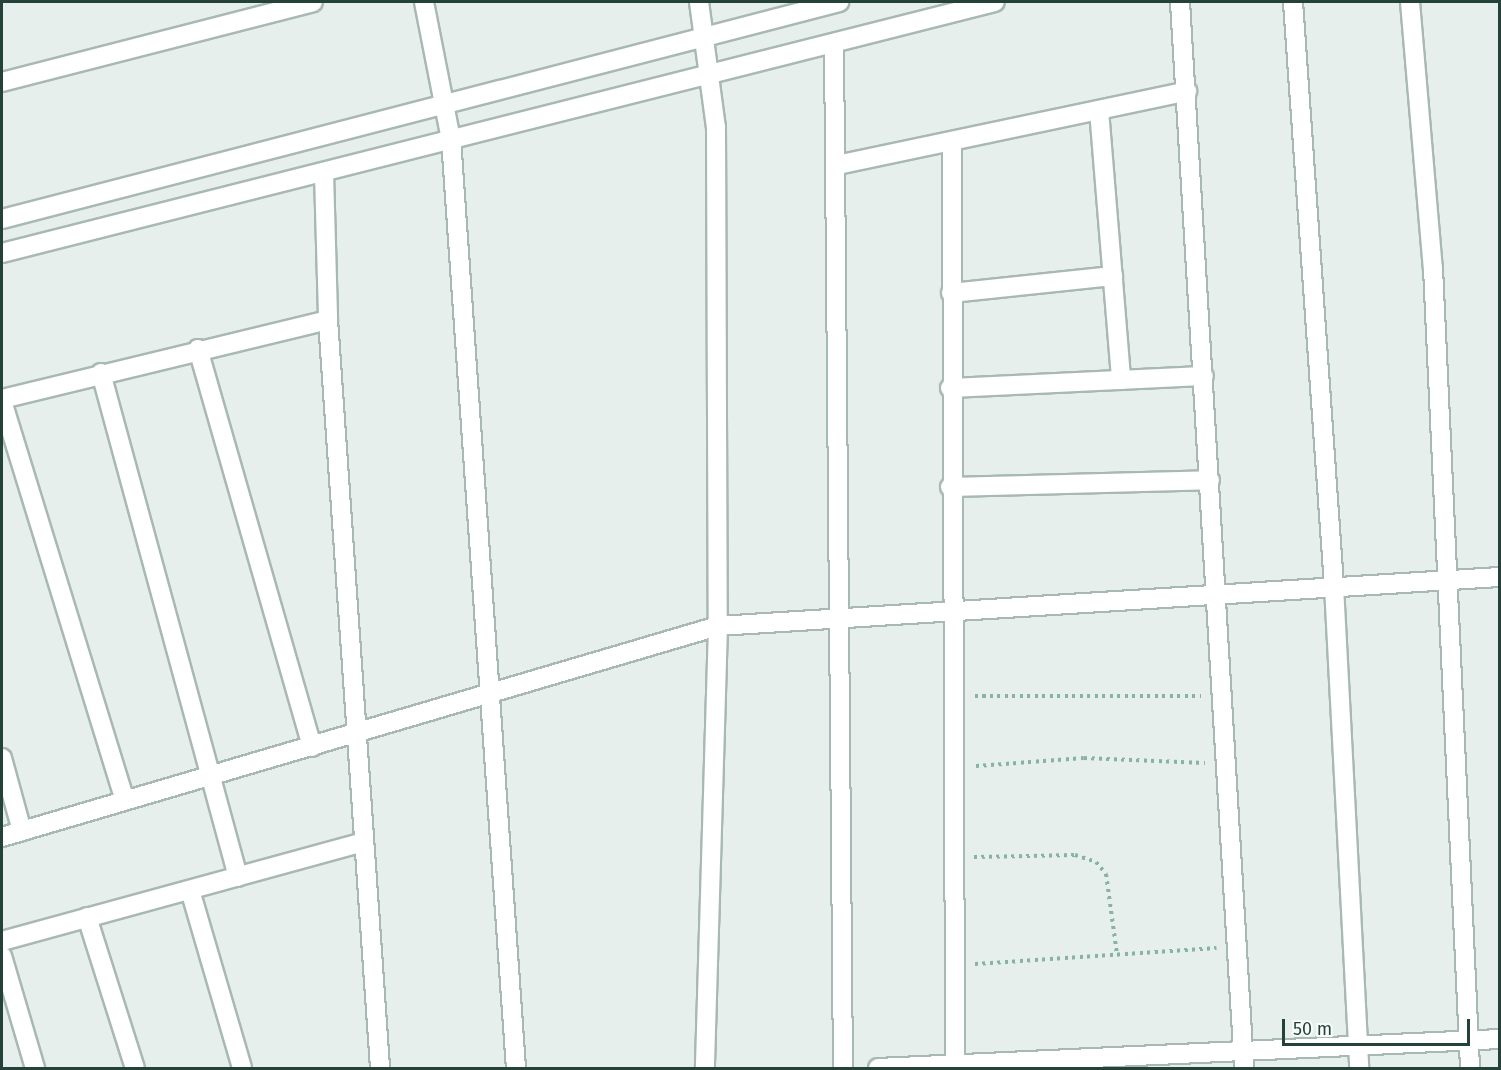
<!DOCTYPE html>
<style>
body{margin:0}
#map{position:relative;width:1501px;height:1070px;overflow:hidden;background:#e6efeb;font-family:"Fira Sans",sans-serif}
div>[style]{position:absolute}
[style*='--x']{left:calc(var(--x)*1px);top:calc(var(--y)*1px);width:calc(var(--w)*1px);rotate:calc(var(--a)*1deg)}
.path>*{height:4px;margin-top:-2px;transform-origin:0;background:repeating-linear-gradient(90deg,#86b3a5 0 3px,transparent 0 7.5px)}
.roads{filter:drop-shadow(2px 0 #a8b8b2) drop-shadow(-2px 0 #a8b8b2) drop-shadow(0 2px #a8b8b2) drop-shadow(0 -2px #a8b8b2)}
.minor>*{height:18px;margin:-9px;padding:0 9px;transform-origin:9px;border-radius:9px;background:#fff}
span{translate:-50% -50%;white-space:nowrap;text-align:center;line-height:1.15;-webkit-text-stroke:6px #f7fbf9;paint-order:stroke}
.frame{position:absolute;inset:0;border:3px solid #24423a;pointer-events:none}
.scale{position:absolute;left:1282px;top:1019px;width:188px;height:27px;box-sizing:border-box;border:3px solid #24423a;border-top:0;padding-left:8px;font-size:18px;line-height:21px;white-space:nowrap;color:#24423a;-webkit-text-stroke:4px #f7fbf9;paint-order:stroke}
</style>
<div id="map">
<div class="path">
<div style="--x:975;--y:696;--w:226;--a:0"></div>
<div style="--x:976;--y:766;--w:108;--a:-4.2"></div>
<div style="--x:1084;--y:758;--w:121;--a:2.4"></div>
<div style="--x:974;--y:857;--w:101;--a:-1.1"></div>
<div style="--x:1075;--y:855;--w:22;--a:18"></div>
<div style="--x:1096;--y:862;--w:16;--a:50"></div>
<div style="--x:1106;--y:874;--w:81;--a:82.2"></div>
<div style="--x:975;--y:964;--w:242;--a:-3.8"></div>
</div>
<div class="roads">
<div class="minor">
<div style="--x:424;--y:2;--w:140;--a:78.9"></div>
<div style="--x:451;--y:139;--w:931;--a:86"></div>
<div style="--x:699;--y:2;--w:126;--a:82.3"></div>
<div style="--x:716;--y:127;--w:499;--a:89.8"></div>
<div style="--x:718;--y:626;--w:442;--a:91.7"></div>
<div style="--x:1180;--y:2;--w:1068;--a:86.56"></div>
<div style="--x:1293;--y:2;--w:585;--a:85.98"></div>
<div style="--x:1334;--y:586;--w:483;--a:87"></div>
<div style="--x:1410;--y:2;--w:267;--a:85.1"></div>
<div style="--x:1433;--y:268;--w:801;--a:87.35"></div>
<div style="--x:834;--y:43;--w:1025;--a:89.5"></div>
<div style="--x:2;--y:82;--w:321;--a:-14.4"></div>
<div style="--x:1099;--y:110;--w:271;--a:85.3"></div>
<div style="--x:952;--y:143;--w:925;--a:89.81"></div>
<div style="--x:837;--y:165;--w:358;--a:-11.9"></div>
<div style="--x:324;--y:173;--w:147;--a:88.4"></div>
<div style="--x:328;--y:320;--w:750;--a:86.02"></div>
<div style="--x:2;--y:219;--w:865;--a:-14.53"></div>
<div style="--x:2;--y:253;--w:1024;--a:-14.19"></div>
<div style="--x:951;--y:293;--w:163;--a:-6"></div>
<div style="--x:198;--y:349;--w:414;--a:74"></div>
<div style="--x:101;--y:373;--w:522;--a:74.79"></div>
<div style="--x:950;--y:388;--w:254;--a:-2.7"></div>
<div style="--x:2;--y:399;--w:335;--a:-13.6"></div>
<div style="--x:2;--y:401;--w:418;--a:72.9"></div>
<div style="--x:950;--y:487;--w:260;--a:-1.5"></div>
<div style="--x:2;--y:758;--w:76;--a:74.7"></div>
<div style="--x:2;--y:837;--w:746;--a:-16.42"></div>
<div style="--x:718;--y:626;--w:784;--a:-3.59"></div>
<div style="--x:190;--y:890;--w:185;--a:73.7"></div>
<div style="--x:87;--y:917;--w:158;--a:72.4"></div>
<div style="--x:2;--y:941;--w:374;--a:-15.3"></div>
<div style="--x:2;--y:956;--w:117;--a:73.6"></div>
<div style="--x:878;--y:1068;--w:623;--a:-2.67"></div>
</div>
</div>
<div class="frame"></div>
<div class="scale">50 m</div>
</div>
